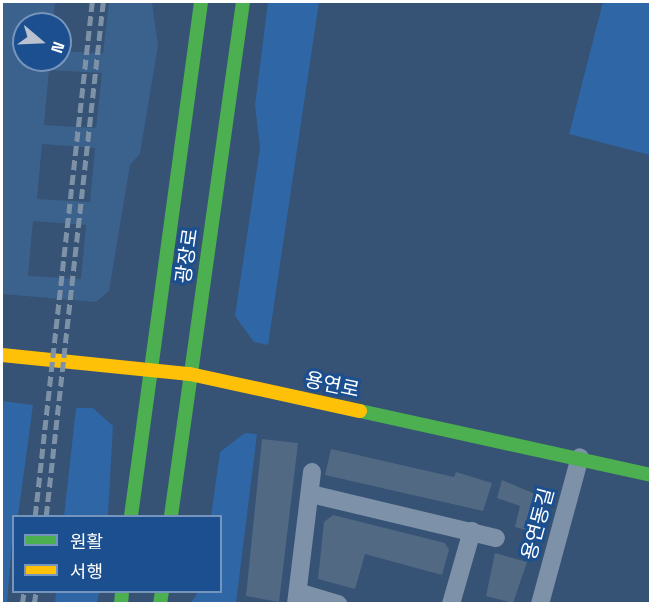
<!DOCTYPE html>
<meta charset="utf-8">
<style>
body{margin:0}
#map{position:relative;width:652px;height:605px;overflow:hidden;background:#365274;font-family:"Space Grotesk","Noto Sans KR",sans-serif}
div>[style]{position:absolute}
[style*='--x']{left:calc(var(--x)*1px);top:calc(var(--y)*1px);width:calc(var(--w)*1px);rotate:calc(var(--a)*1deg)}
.green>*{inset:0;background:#2f66a5}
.water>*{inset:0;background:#3b618d}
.building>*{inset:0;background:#526984}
.street>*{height:18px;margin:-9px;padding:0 9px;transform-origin:9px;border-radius:9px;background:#7d92a8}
.fast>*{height:14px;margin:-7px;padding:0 7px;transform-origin:7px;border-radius:7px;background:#4caf50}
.slow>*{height:14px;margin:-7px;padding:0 7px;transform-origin:7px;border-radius:7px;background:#ffc107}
.rail>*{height:4.5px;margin-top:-2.25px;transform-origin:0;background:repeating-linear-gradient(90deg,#7e92a7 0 10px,transparent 0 14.5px)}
span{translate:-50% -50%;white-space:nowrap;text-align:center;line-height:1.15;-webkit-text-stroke:6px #1b4f8f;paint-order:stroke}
.street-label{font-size:20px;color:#fff}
.frame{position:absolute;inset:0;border:3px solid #fff;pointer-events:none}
.legend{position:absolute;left:12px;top:515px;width:210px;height:78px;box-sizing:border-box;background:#1b4f8f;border:2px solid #7695bc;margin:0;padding:8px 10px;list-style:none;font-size:18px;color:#fff}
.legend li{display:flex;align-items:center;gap:12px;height:30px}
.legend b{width:30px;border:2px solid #7695bc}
.north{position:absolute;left:12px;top:12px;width:60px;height:60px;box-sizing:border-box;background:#1b4f8f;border:2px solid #7695bc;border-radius:50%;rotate:109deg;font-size:16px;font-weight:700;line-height:24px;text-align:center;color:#fff}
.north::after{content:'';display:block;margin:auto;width:21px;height:27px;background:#b9c2ce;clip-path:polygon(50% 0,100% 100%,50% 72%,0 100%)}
</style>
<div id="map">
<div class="green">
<div style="clip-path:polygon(268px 2px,319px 2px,268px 345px,254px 342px,235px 316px,260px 148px,255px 105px)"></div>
<div style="clip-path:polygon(603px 2px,650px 2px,650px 155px,569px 134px)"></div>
<div style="clip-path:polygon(2px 401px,33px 405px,18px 516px,14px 516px,7px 604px,2px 603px)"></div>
<div style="clip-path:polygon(76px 408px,93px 408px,113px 426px,108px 516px,64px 516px)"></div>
<div style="clip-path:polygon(245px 433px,257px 434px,236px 603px,191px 603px,198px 592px,220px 592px,220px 516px,211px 516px,220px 452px)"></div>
<div style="clip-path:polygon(56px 592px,99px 592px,97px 603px,55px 603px)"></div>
</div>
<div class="water">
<div style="clip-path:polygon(evenodd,2px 2px,55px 2px,53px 24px,24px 24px,24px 60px,60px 60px,60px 51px,103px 53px,109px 2px,152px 2px,158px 46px,140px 154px,130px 165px,109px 291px,96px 302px,2px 294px,2px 2px,49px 70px,102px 73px,96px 128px,44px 125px,49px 70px,2px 2px,42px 144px,95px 148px,90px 202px,37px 199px,42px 144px,2px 2px,33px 221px,86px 225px,81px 279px,28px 276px,33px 221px)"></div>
</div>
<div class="building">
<div style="clip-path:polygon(262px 439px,298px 443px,279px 602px,246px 596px)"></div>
<div style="clip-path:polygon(331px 449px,454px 477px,456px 472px,492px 483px,483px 511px,325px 475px)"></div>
<div style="clip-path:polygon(502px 480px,535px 494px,542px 516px,537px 533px,515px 527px,520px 506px,497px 498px)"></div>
<div style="clip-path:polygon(333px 515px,445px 543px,449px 550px,442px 575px,365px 554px,355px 589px,318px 579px,324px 522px)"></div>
<div style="clip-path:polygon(495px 553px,527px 562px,513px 603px,486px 596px)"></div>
</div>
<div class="street">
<div style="--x:311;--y:494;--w:190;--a:13.4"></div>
<div style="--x:298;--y:592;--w:42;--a:16.7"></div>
<div style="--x:296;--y:604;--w:133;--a:-83.1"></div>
<div style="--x:451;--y:604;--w:76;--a:-74"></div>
<div style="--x:540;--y:604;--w:152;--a:-74.8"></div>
</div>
<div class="fast">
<div style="--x:360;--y:411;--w:297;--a:12.4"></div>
<div style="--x:131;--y:516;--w:519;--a:-82.24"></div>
<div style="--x:171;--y:516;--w:519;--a:-82.03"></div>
<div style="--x:121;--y:604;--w:12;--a:-85"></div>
<div style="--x:160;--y:604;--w:12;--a:-81"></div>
</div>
<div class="slow">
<div style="--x:2;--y:355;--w:189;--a:5.8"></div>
<div style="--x:190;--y:374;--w:174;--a:12.3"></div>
</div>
<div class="rail">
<div style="--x:35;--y:516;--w:517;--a:-83.67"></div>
<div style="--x:46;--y:516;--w:517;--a:-83.67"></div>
<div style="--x:22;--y:604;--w:12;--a:-81"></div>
<div style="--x:34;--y:604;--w:12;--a:-81"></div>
</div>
<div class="street-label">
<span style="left:187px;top:256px;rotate:-82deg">광장로</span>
<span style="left:332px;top:385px;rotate:12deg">용연로</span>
<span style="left:538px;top:524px;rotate:-75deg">용연동길</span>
</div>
<div class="frame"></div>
<ul class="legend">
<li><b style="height:8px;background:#4caf50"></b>원활</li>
<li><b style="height:8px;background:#ffc107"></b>서행</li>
</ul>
<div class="north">N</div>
</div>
